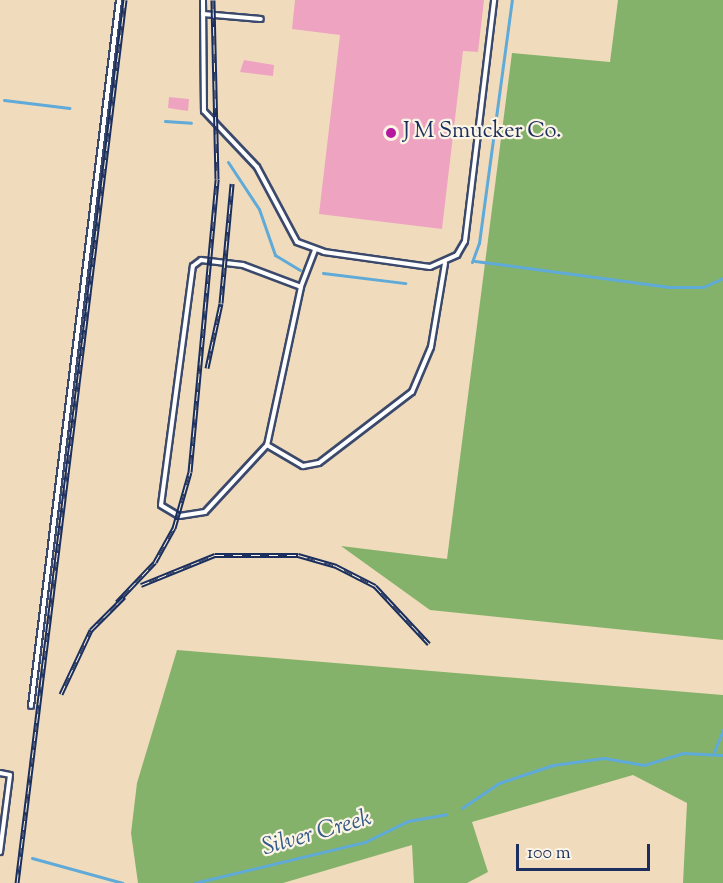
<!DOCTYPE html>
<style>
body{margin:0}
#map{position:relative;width:723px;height:883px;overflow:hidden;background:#f0dcbc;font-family:"Sorts Mill Goudy",serif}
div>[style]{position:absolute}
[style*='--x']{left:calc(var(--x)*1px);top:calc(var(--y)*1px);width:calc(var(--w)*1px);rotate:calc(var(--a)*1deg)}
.forest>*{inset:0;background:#85b26b}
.stream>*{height:3px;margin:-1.5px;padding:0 1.5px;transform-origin:1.5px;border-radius:1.5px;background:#5faad8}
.building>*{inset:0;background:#eea4c1}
.roads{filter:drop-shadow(2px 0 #3b496c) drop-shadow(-2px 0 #3b496c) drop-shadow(0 2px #3b496c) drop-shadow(0 -2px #3b496c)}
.lane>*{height:4px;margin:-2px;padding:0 2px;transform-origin:2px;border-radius:2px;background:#fff}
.rail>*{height:5px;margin-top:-2.5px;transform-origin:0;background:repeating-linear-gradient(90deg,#fcf5e5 0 9px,#1b2f5e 0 18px);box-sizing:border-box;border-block:2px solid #1b2f5e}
.dots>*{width:16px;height:16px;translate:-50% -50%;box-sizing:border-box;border:3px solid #fcf5e5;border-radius:50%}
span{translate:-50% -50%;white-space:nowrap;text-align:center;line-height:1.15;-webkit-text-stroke:4.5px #fcf5e5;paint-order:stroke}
.poi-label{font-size:22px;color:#1b2f5e}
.left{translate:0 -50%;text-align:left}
.water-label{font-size:24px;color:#335a89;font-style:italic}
.scale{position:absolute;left:516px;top:844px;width:134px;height:27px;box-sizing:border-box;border:3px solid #1b2f5e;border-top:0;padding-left:8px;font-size:18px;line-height:21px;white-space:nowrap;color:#1b2f5e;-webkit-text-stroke:4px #fcf5e5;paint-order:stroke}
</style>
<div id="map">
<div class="forest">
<div style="clip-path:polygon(618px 0,723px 0,723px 640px,430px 610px,341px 546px,447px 559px,512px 53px,610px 62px)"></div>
<div style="clip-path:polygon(177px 650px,723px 695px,723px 883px,683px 883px,687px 803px,633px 775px,472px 822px,488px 872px,467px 883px,414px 883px,412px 845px,283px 883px,138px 883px,131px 833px,137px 783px)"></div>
</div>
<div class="stream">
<div style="--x:4;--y:100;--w:66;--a:6.9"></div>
<div style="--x:165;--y:121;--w:26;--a:4"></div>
<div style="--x:228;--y:162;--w:56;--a:56.6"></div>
<div style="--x:259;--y:209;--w:49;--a:70.8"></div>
<div style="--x:275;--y:255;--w:29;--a:31"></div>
<div style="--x:475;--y:261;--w:196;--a:7.6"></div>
<div style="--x:669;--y:287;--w:34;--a:0"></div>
<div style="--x:703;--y:287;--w:22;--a:-24"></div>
<div style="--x:472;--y:262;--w:20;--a:-70"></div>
<div style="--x:479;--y:243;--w:245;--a:-82.3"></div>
<div style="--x:323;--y:273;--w:83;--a:7"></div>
<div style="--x:714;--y:752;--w:24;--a:-68"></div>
<div style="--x:462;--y:808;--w:45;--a:-34"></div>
<div style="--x:499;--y:783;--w:57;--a:-18.4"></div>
<div style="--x:553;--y:765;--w:51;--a:-7.8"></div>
<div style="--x:604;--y:758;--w:41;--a:9.9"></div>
<div style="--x:644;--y:765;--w:41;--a:-17.1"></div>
<div style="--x:683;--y:753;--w:40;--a:2.9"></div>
<div style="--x:32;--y:858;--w:94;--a:15.4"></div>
<div style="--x:194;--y:883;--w:176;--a:-13.5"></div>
<div style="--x:365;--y:842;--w:48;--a:-26"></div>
<div style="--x:408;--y:821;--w:39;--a:-10"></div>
</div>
<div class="building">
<div style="clip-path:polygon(295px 0,484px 0,478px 52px,463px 51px,442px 229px,319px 214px,340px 35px,292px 29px)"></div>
<div style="clip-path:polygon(244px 60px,274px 65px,273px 76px,240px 72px)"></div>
<div style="clip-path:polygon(169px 97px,189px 99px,188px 111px,168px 108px)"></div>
</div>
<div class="roads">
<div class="lane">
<div style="--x:203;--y:0;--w:111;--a:89.5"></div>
<div style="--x:204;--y:111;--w:77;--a:46.6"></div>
<div style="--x:257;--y:167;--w:85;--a:61.9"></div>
<div style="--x:297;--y:242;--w:29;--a:20"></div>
<div style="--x:324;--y:252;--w:107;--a:8.1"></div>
<div style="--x:430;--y:267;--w:30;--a:-24"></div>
<div style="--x:457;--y:255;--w:16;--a:-60"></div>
<div style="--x:465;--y:241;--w:243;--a:-83.1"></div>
<div style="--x:203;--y:14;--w:58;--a:4.9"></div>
<div style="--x:315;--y:250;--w:40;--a:111"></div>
<div style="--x:301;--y:287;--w:162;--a:102.1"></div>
<div style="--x:267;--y:445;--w:42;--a:30.3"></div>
<div style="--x:303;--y:466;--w:16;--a:-11"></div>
<div style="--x:319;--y:463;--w:117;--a:-37.4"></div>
<div style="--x:412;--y:392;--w:49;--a:-67.1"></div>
<div style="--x:431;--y:347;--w:85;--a:-80.5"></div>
<div style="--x:267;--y:445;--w:91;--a:132.8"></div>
<div style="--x:205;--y:512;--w:26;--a:171"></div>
<div style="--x:179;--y:516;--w:21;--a:-149"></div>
<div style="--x:161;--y:505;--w:241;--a:-82.4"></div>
<div style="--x:193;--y:266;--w:10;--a:-37"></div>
<div style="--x:201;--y:260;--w:42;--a:6.8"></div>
<div style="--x:243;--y:265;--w:62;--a:20.8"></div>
<div style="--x:31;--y:706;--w:711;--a:-82.89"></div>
<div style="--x:0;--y:773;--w:10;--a:11"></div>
<div style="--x:10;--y:775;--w:78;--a:97.4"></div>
</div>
</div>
<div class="rail">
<div style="--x:207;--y:368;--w:66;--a:-77.8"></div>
<div style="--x:221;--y:303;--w:120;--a:-84.7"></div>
<div style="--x:141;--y:585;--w:80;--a:-22.1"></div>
<div style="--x:215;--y:555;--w:83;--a:0"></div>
<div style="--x:298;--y:555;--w:40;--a:16"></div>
<div style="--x:336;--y:566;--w:44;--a:27.1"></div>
<div style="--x:375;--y:586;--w:79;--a:47"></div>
<div style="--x:117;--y:602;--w:55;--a:-46.5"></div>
<div style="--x:155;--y:562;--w:39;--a:-61"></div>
<div style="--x:174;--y:528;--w:58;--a:-74.1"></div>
<div style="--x:190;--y:472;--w:294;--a:-84.7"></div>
<div style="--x:217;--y:179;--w:179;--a:-91.3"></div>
<div style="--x:61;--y:694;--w:71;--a:-64.9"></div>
<div style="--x:91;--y:630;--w:47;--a:-45"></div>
<div style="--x:17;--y:883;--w:890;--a:-83.03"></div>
</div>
<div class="dots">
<div style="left:391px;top:133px;background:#b5179e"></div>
</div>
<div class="poi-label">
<span class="left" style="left:403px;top:133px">J M Smucker Co.</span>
</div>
<div class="water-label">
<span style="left:317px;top:834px;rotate:-16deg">Silver Creek</span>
</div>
<div class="scale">100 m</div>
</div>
